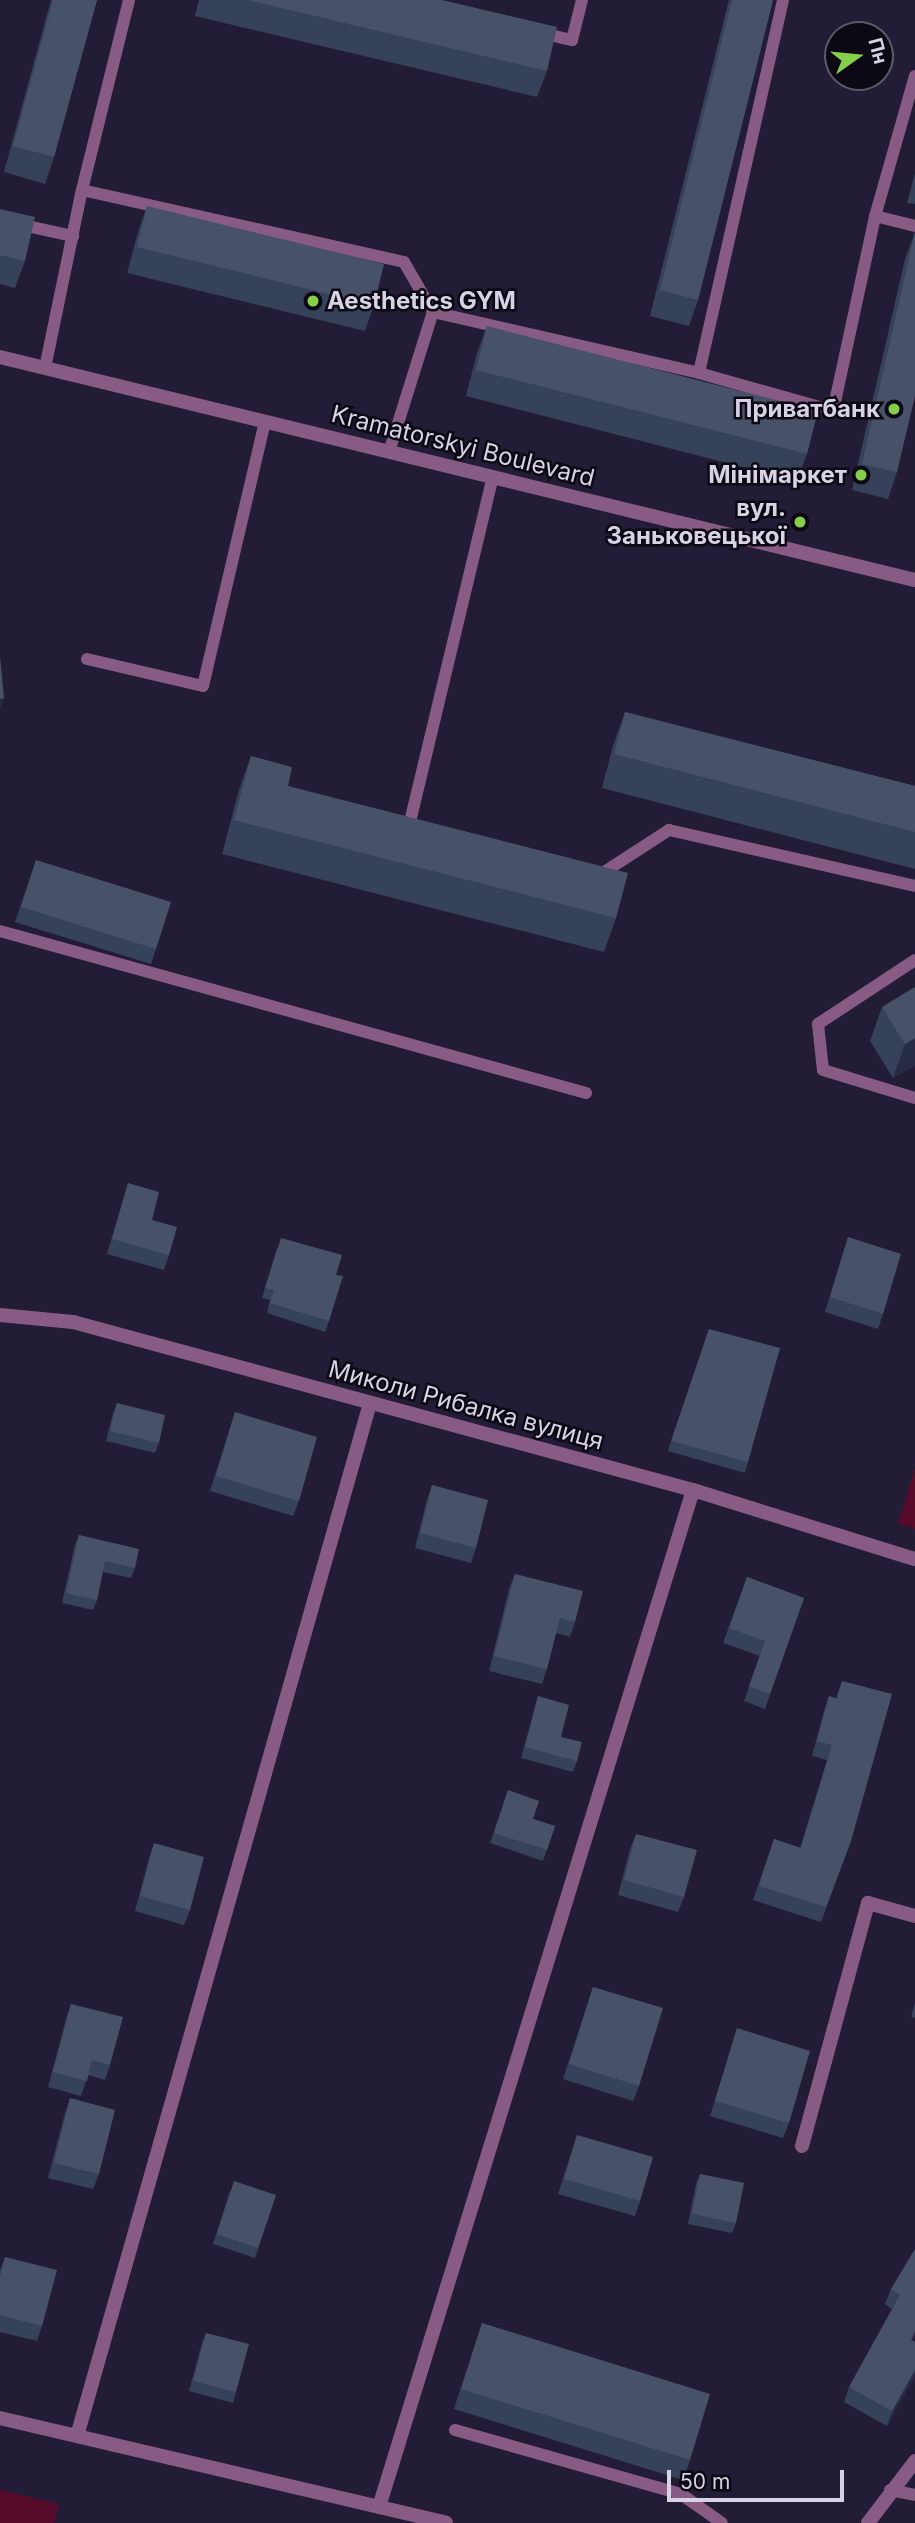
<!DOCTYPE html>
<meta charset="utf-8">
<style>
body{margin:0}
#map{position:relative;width:915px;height:2523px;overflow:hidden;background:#231c36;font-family:Inter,sans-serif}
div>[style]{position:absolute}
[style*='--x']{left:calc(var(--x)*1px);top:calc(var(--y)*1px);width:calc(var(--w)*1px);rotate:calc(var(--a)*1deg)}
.green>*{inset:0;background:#560b2b}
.service>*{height:12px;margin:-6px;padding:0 6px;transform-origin:6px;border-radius:6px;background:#875b84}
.minor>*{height:14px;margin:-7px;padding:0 7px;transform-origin:7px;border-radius:7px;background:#875b84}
.tertiary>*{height:14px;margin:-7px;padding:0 7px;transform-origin:7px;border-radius:7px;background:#875b84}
.wall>*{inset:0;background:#36425a}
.shaded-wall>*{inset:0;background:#272c46}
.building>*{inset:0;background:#475269}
.dots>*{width:19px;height:19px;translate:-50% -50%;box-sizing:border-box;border:4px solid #0c0914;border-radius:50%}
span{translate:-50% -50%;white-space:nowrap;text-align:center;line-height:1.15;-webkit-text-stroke:5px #0c0914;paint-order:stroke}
.poi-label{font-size:24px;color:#d7d3e4;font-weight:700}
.left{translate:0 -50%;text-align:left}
.right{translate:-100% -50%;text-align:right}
.street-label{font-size:24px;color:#d7d3e4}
.north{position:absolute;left:824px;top:21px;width:70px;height:70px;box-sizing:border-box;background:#0c0914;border:2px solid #5d5a67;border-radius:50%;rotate:75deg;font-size:19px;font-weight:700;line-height:28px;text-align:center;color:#d7d3e4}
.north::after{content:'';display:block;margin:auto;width:24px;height:32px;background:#86cf4b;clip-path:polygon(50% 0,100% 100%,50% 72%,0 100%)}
.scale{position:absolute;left:667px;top:2470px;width:177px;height:32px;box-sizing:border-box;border:4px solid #d7d3e4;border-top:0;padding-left:9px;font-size:21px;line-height:24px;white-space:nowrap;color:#d7d3e4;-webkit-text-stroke:5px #0c0914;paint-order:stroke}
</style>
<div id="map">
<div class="green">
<div style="clip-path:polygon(915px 1469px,915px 1529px,898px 1523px)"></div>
<div style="clip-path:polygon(0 2490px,59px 2504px,54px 2523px,0 2523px)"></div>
</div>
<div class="service">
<div style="--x:783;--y:0;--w:382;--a:102.7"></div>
<div style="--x:699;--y:373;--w:139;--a:15.8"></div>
<div style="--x:833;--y:411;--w:199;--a:-77.8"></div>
<div style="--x:541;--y:33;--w:32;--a:13"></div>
<div style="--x:572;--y:40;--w:41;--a:-76"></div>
<div style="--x:915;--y:76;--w:146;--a:105.9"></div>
<div style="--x:875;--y:216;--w:41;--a:14"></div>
<div style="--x:82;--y:190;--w:196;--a:-76.1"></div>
<div style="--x:0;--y:220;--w:75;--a:12.4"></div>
<div style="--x:45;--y:368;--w:182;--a:-78.3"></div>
<div style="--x:82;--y:190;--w:330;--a:12.6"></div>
<div style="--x:404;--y:262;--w:58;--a:59.9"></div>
<div style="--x:389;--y:452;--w:147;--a:-72.6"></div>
<div style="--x:433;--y:312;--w:273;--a:12.9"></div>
<div style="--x:87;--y:659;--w:119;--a:13.1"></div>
<div style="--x:203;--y:686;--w:272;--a:-76.8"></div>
<div style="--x:401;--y:824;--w:8;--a:14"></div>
<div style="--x:409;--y:826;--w:359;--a:-76.5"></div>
<div style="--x:598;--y:876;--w:85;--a:-32.9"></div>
<div style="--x:669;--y:830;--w:252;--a:12.8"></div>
<div style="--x:0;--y:931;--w:608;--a:15.45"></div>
<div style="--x:915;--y:960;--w:116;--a:146.6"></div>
<div style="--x:818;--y:1024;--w:46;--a:83.8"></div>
<div style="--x:823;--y:1070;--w:96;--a:16.9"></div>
<div style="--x:455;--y:2430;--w:235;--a:15.8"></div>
<div style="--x:681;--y:2494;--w:50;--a:35.3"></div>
<div style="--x:890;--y:2490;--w:25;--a:11"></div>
</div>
<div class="minor">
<div style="--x:0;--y:1315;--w:73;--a:5.5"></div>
<div style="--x:73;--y:1322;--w:642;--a:15.16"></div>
<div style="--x:693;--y:1490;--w:232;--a:17.3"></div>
<div style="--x:802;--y:2146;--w:252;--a:-74.8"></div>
<div style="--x:868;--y:1903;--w:49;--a:15.5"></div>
<div style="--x:0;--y:2418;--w:458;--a:13.2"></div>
<div style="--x:77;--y:2436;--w:1074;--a:-74.16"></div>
<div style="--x:379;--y:2507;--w:1064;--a:-72.84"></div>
<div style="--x:868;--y:2523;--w:78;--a:-52.8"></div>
</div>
<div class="tertiary">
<div style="--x:0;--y:357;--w:942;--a:13.7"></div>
</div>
<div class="wall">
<div style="clip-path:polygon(51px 0,97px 0,54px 157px,45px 184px,4px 172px)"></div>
<div style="clip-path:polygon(199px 0,442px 0,547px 71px,537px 97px,195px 16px)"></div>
<div style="clip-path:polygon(729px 0,773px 0,698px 300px,689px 326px,650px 316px)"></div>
<div style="clip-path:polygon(915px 173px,915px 204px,907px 203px)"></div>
<div style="clip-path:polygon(147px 206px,374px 305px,365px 331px,127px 273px,138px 232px)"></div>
<div style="clip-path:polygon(0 209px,25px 261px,15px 288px,0 284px)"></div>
<div style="clip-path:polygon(915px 232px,897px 472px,888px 499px,852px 490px,905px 259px)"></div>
<div style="clip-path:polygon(487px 326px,807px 454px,797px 481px,466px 396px,477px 353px)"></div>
<div style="clip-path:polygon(625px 712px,915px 786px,915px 869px,602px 788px,613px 746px)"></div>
<div style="clip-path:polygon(251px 756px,288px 786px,616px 918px,604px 952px,222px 854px,239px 790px)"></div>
<div style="clip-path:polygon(36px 860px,156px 949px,151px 964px,15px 922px)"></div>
<div style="clip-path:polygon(915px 987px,915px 1065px,893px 1078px,870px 1041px,882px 1007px)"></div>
<div style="clip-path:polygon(128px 1183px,152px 1220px,169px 1255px,164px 1270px,107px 1254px)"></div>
<div style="clip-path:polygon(848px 1237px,883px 1314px,878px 1329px,825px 1312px)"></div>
<div style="clip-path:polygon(277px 1248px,336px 1275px,329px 1321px,325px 1332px,267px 1313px,270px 1300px,262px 1298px)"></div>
<div style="clip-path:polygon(709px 1329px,748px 1462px,745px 1473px,668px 1451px)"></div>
<div style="clip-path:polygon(117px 1403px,159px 1443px,155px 1453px,106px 1441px,113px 1413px)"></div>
<div style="clip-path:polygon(235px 1412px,299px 1501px,293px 1516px,210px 1491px)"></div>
<div style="clip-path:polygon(432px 1485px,476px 1548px,471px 1563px,415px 1548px,427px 1500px)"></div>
<div style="clip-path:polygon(79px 1535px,135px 1568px,131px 1578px,103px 1572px,97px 1600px,93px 1610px,62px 1603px,75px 1545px)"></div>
<div style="clip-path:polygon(515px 1574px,575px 1622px,570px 1637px,556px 1633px,547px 1669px,542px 1684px,489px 1671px,509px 1589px)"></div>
<div style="clip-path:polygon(747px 1577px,804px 1598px,765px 1709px,744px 1701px,760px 1656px,723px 1643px)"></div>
<div style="clip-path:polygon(842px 1681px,851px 1841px,821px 1922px,753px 1900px,774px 1839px,800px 1848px,827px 1760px,812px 1756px,824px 1711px,829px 1696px,836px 1698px)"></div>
<div style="clip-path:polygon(538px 1696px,561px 1737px,577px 1761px,573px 1772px,521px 1758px)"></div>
<div style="clip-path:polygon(508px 1790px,533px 1819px,555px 1826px,543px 1861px,490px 1843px)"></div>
<div style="clip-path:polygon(636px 1834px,684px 1897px,678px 1912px,618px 1895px,630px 1849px)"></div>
<div style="clip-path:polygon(154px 1843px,190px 1910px,184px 1925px,135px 1911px,149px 1858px)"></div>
<div style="clip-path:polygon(593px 1987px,639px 2086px,633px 2101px,563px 2079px)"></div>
<div style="clip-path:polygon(915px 2003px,915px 2018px,911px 2017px)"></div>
<div style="clip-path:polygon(71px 2004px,110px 2065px,105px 2080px,88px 2075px,81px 2096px,48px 2087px,66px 2019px)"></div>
<div style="clip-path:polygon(737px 2028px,789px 2123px,783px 2138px,710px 2116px)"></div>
<div style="clip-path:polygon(70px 2098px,99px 2174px,93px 2189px,48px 2178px,65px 2113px)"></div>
<div style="clip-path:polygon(577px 2135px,640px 2201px,635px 2216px,558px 2194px)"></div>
<div style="clip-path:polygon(700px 2174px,736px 2223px,732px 2233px,688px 2224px,696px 2184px)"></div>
<div style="clip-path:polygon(230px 2191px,276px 2195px,255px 2258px,213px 2244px)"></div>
<div style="clip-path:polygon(915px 2249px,915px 2333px,912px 2340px,915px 2342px,915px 2375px,887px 2426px,844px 2402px,849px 2387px,892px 2309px,885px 2304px,891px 2289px)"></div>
<div style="clip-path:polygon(5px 2257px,42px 2326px,37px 2341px,0 2332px,0 2271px)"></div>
<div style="clip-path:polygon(482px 2323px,690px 2460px,683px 2480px,454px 2409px)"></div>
<div style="clip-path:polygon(206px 2333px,236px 2392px,233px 2403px,189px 2391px,202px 2343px)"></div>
</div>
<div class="shaded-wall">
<div style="clip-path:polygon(4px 698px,0 709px,0 699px)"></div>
<div style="clip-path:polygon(915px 1038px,915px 1065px,893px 1078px,905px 1044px)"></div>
<div style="clip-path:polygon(915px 2370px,915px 2375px,887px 2426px,892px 2411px)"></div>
</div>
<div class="building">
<div style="clip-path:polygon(53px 0,97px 0,54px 157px,13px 146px)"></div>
<div style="clip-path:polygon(248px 0,442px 0,557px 27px,547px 71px)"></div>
<div style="clip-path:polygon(732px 0,773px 0,698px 300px,660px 290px)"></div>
<div style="clip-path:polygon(147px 206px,384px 264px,374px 305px,137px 247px)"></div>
<div style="clip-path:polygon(0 209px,35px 217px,25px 261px,0 255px)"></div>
<div style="clip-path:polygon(915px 232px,915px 396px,897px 472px,862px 464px)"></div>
<div style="clip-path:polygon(487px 326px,818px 411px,807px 454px,476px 370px)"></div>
<div style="clip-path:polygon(0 655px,4px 698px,0 699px)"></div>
<div style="clip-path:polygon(625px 712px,915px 786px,915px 832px,614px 754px)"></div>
<div style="clip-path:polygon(251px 756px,292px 767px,288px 786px,628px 873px,616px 918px,234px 820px)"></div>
<div style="clip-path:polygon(36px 860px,171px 902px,156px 949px,21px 907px)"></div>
<div style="clip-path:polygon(915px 987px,915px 1038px,905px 1044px,882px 1007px)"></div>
<div style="clip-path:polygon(128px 1183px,159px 1192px,152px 1220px,177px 1227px,169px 1255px,112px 1239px)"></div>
<div style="clip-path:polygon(848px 1237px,901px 1254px,883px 1314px,830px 1297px)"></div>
<div style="clip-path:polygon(281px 1238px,342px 1255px,336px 1275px,343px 1276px,329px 1321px,270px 1303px,274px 1290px,265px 1288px)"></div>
<div style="clip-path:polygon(709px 1329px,780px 1348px,748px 1462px,671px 1441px)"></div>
<div style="clip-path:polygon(117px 1403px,165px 1415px,159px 1443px,110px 1431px)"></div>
<div style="clip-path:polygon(235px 1412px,317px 1437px,299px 1501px,216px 1476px)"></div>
<div style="clip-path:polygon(432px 1485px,488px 1500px,476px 1548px,420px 1533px)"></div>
<div style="clip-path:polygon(79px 1535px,139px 1549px,135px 1568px,105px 1561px,97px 1600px,66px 1593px)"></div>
<div style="clip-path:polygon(515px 1574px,583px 1591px,575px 1622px,560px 1618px,547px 1669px,494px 1656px)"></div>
<div style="clip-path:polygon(747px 1577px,804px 1598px,770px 1694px,749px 1686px,765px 1641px,729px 1628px)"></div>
<div style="clip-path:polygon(842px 1681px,892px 1694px,851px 1841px,826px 1907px,759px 1886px,774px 1839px,801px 1848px,832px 1745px,817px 1741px,829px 1696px,837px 1699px)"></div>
<div style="clip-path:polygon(538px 1696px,569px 1705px,561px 1737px,582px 1742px,577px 1761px,525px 1747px)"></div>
<div style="clip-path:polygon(508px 1790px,539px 1801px,533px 1819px,555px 1826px,547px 1850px,494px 1833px)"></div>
<div style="clip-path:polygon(636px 1834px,697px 1850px,684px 1897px,624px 1880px)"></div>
<div style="clip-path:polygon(154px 1843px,204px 1857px,190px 1910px,140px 1896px)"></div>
<div style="clip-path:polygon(593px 1987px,663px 2008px,639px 2086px,569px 2064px)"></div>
<div style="clip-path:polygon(71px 2004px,123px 2017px,110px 2065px,92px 2060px,87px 2081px,53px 2072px)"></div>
<div style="clip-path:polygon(737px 2028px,810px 2051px,789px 2123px,715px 2101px)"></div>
<div style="clip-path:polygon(70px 2098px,115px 2110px,99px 2174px,54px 2163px)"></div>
<div style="clip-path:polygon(577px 2135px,653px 2157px,640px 2201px,564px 2179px)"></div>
<div style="clip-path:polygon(700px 2174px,744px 2183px,736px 2223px,692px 2214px)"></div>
<div style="clip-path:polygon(234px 2181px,276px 2195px,258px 2248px,217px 2234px)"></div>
<div style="clip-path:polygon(915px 2249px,915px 2330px,910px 2340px,915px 2342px,915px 2370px,892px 2411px,849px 2387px,900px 2295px,891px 2289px)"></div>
<div style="clip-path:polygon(5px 2257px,57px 2270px,42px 2326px,0 2315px,0 2277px)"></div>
<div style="clip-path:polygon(482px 2323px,710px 2394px,690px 2460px,461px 2389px)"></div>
<div style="clip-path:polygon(206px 2333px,249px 2344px,236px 2392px,193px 2381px)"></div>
</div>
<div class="dots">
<div style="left:313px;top:301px;background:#86cf4b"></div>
<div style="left:894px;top:409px;background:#86cf4b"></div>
<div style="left:861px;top:475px;background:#86cf4b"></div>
<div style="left:800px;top:522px;background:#86cf4b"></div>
</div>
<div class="poi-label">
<span class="left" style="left:327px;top:301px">Aesthetics GYM</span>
<span class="right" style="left:880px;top:409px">Приватбанк</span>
<span class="right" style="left:847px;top:475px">Мінімаркет</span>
<span class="right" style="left:786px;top:522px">вул.<br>Заньковецької</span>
</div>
<div class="street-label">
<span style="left:463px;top:446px;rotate:14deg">Kramatorskyi Boulevard</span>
<span style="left:466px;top:1405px;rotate:15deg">Миколи Рибалка вулиця</span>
</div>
<div class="north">Пн</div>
<div class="scale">50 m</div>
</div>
